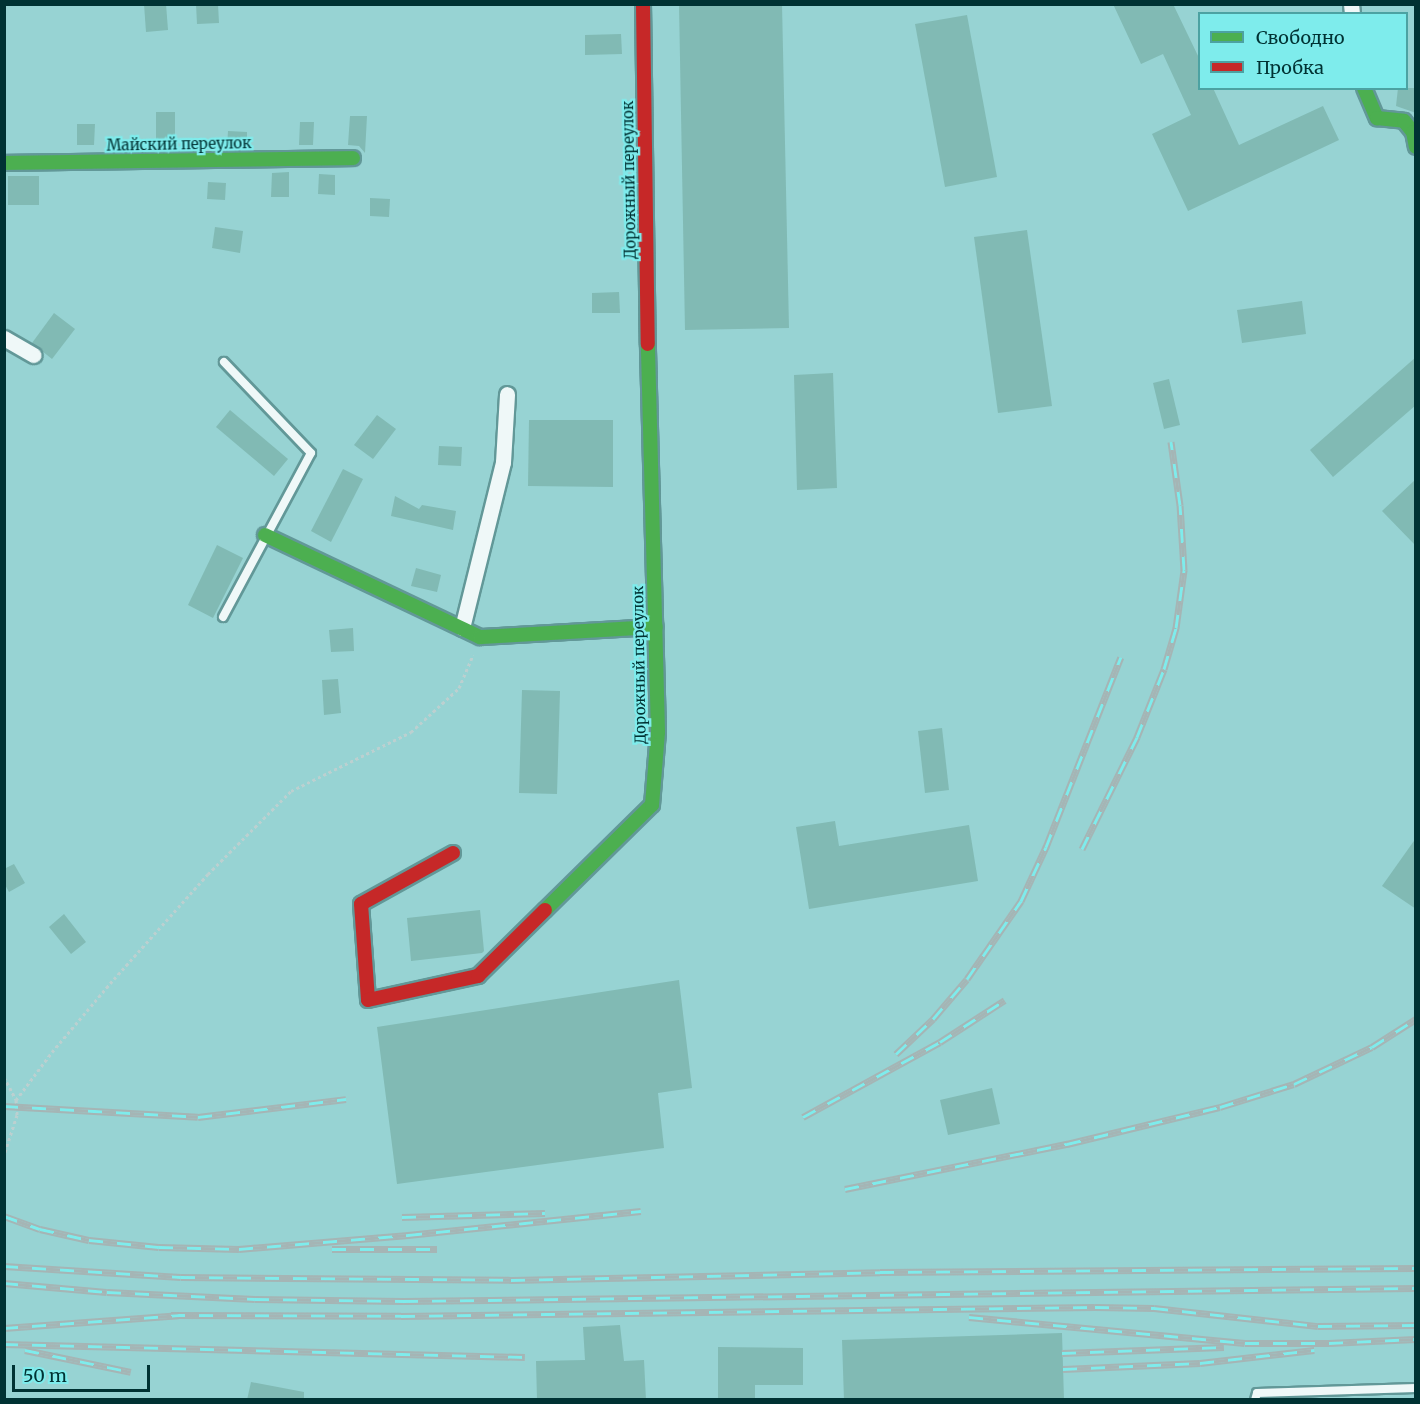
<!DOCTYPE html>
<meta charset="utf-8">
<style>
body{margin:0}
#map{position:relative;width:1420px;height:1404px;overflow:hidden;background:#97d3d3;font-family:Merriweather,serif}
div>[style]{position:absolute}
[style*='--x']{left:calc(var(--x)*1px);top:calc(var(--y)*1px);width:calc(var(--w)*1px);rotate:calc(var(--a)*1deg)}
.building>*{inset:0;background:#81bab4}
.path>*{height:3px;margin-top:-1.5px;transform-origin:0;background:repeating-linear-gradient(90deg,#bcd0d0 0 3px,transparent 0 6px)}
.roads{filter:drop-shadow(2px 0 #629898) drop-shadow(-2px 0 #629898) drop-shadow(0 2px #629898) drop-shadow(0 -2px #629898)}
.lane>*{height:8px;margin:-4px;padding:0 4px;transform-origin:4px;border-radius:4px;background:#eff8f8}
.street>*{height:15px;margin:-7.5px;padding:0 7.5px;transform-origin:7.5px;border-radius:7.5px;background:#eff8f8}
.fast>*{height:14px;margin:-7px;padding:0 7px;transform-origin:7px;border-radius:7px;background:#4caf50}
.jam>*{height:14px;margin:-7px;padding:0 7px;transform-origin:7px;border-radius:7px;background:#c62828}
.rail>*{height:7px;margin-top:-3.5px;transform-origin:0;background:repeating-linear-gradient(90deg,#7eecec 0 14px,#a5b5b5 0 28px);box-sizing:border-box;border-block:2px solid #a5b5b5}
span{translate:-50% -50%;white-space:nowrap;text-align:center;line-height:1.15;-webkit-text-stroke:4.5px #7eecec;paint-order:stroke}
.street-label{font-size:15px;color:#003233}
.frame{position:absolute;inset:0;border:6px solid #003233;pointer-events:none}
.legend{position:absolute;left:1198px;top:12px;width:210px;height:78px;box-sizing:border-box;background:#7eecec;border:2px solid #4ca2a2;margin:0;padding:8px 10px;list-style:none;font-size:18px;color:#003233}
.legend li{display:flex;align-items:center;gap:12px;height:30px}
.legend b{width:30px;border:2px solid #4ca2a2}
.scale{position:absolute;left:12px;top:1365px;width:138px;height:27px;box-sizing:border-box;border:3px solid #003233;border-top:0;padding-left:8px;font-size:18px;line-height:21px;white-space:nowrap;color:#003233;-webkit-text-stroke:4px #7eecec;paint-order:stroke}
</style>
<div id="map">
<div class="building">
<div style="clip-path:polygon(144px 4px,166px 4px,168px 30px,146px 32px)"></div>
<div style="clip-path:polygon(196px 4px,218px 4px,219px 23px,197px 24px)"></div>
<div style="clip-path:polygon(679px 4px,782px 4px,789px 328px,685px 330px)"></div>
<div style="clip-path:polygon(1113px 4px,1173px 4px,1200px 60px,1200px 88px,1213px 88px,1239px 145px,1323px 106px,1339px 140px,1188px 211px,1152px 134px,1191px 115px,1163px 54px,1141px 64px)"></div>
<div style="clip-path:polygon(967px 15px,997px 177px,945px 187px,915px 24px)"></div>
<div style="clip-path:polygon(621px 34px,622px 54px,585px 55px,585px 35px)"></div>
<div style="clip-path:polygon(1398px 88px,1416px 88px,1416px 113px,1396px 106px)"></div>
<div style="clip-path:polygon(156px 112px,175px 112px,175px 147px,156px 147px)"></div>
<div style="clip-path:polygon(350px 116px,367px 116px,365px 153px,359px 146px,348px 145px)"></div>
<div style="clip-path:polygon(300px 122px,314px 122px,313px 145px,299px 145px)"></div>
<div style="clip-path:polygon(77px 124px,95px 124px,94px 145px,77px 145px)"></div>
<div style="clip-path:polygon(228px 131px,247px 132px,247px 146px,227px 146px)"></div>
<div style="clip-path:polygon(289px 172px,289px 197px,271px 197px,272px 173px)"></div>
<div style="clip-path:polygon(319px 174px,335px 175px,335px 195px,318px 194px)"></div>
<div style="clip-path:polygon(8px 176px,39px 176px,39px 205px,8px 205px)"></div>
<div style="clip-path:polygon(208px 182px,226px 183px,225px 200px,207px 199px)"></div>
<div style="clip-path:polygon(370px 198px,390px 199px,389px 217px,370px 216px)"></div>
<div style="clip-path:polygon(215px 227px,243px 231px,240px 253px,212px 248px)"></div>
<div style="clip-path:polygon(1027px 230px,1052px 406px,998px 413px,974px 237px)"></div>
<div style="clip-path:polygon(619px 292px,620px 313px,592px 313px,592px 293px)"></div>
<div style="clip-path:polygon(1302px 301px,1306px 334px,1242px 343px,1237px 310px)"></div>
<div style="clip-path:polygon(54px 313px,75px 329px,52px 359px,32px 343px)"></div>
<div style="clip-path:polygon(1416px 357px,1416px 405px,1333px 477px,1310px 450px)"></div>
<div style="clip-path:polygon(833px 373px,837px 488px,797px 490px,794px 375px)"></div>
<div style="clip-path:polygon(1169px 379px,1180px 425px,1164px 429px,1153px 383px)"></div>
<div style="clip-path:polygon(230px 410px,288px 459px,274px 476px,216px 427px)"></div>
<div style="clip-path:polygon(377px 415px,396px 429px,373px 459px,354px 445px)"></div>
<div style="clip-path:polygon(529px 420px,613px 420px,613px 487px,528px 486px)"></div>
<div style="clip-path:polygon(439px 446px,462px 447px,461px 466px,438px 465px)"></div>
<div style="clip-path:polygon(343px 469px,363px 479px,331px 542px,311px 531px)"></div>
<div style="clip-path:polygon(1416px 479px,1416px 546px,1382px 511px)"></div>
<div style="clip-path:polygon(395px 496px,419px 509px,422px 505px,456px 511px,453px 530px,391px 516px)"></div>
<div style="clip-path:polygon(217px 545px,243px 558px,213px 618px,188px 605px)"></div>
<div style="clip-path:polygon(416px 568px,441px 575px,437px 592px,411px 586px)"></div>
<div style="clip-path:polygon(353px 628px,354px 651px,331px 652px,329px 630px)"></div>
<div style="clip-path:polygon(338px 679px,341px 713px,324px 715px,322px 680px)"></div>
<div style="clip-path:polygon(522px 690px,560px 691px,557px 794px,519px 793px)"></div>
<div style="clip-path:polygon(942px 728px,949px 790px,925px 793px,918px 731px)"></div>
<div style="clip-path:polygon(835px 821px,839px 846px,969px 825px,978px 881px,809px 909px,796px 827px)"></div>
<div style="clip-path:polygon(1416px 838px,1416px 909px,1382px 886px)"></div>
<div style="clip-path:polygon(14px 864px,25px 883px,9px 892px,4px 883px,4px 869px)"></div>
<div style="clip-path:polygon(480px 910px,484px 951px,482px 953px,411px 961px,407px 918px)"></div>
<div style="clip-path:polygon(64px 914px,86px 942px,71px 954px,49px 927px)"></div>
<div style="clip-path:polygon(679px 980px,692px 1088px,658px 1093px,664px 1148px,397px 1184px,377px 1027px)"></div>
<div style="clip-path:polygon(992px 1088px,1000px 1124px,948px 1135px,940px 1100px)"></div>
<div style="clip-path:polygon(620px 1325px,624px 1361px,644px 1360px,646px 1400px,537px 1400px,536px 1361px,585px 1360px,583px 1327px)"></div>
<div style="clip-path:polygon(1062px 1333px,1064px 1400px,844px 1400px,842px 1340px)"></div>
<div style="clip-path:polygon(718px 1347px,803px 1348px,803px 1385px,755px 1385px,755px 1400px,718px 1400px)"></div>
<div style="clip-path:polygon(251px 1382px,304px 1392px,304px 1400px,247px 1400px)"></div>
</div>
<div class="path">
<div style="--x:4;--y:1077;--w:26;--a:62"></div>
<div style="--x:16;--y:1100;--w:15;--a:86"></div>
<div style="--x:17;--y:1115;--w:42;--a:108"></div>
<div style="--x:16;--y:1100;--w:60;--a:-53.1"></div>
<div style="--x:52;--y:1052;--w:96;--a:-49.7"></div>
<div style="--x:114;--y:979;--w:141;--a:-48.2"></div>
<div style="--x:208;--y:874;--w:117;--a:-45"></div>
<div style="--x:291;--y:791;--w:134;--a:-26.2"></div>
<div style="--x:411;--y:732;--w:65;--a:-42.5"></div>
<div style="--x:459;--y:688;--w:36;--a:-67"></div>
</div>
<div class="roads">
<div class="lane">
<div style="--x:223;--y:617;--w:186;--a:-61.8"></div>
<div style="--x:311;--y:453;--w:126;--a:-133.7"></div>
<div style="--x:1255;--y:1400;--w:7;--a:-74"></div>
<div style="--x:1257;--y:1393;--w:159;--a:-1.8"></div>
</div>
<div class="street">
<div style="--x:1351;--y:4;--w:10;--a:84"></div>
<div style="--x:4;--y:338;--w:34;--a:30"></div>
<div style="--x:462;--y:628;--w:171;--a:-76.1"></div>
<div style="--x:503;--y:462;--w:68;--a:-86.6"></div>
</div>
<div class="fast">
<div style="--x:1364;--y:88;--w:33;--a:67"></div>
<div style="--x:1377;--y:118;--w:27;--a:6"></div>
<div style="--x:1404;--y:121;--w:14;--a:51"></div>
<div style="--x:1413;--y:132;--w:15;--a:79"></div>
<div style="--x:4;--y:163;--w:349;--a:-0.8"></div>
<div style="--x:265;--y:535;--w:238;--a:25.4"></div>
<div style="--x:480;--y:637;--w:176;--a:-3.3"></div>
<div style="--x:545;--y:910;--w:150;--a:-44.5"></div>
<div style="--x:652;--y:805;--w:73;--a:-85.3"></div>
<div style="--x:658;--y:732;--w:388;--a:-91.5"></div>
</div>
<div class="jam">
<div style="--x:643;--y:4;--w:340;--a:89.2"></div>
<div style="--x:453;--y:853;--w:105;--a:151"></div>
<div style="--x:361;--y:904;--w:96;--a:85.8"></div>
<div style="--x:368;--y:1000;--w:113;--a:-12.3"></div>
<div style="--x:478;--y:976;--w:94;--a:-44.6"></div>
</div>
</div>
<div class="rail">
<div style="--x:1082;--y:849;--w:125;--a:-63.8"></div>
<div style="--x:1137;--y:737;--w:73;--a:-68.3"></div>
<div style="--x:1164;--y:669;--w:43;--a:-73.7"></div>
<div style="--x:1176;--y:628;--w:59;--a:-82.1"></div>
<div style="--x:1184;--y:570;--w:65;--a:-93.5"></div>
<div style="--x:1180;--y:505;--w:64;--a:-98.1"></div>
<div style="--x:896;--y:1054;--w:51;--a:-43.4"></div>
<div style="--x:933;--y:1019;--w:52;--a:-49.6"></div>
<div style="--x:967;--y:979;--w:95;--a:-55.3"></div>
<div style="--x:1021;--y:901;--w:60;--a:-65.2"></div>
<div style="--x:1046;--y:847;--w:204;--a:-68.5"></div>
<div style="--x:4;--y:1106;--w:194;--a:3.2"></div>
<div style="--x:198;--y:1117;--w:149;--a:-6.9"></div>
<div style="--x:803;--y:1117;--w:156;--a:-28.7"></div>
<div style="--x:940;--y:1042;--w:77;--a:-32.9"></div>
<div style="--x:845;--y:1189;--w:227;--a:-11.5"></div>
<div style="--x:1067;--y:1144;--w:157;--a:-13.6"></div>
<div style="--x:1220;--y:1107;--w:77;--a:-17.3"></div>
<div style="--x:1294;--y:1084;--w:86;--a:-25.4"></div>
<div style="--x:1372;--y:1047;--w:52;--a:-32.5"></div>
<div style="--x:4;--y:1216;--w:38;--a:20"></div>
<div style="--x:40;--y:1229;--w:50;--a:12.7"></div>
<div style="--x:89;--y:1240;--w:70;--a:5.7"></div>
<div style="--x:159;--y:1247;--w:80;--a:1.4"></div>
<div style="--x:239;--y:1249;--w:170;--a:-4.7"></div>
<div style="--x:408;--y:1235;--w:234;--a:-5.9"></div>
<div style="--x:402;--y:1217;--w:143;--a:-1.6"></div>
<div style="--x:332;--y:1249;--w:105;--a:0"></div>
<div style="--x:4;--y:1266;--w:177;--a:3.6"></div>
<div style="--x:181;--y:1277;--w:330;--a:0.5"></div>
<div style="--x:511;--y:1280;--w:369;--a:-1.2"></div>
<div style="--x:880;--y:1272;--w:536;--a:-0.43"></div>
<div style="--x:4;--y:1283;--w:103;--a:5"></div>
<div style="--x:107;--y:1292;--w:148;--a:2.7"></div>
<div style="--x:255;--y:1299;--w:149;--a:0.8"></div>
<div style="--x:404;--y:1301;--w:1012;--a:-0.74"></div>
<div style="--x:171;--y:1315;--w:230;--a:0.2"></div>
<div style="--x:401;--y:1316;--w:694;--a:-0.74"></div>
<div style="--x:1095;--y:1307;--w:59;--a:1"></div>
<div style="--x:1154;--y:1308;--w:165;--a:6.3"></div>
<div style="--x:1318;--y:1326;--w:98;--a:-0.6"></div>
<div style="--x:969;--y:1317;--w:277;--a:5.4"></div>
<div style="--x:1245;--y:1343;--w:84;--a:0"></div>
<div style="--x:1329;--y:1343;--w:87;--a:-2.6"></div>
<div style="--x:4;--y:1328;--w:175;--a:-4.2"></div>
<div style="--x:4;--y:1344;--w:521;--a:1.43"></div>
<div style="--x:25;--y:1350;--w:108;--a:11.7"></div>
<div style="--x:1062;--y:1353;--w:162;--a:-2.1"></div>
<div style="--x:1063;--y:1369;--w:137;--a:-2.5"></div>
<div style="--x:1200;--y:1363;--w:115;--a:-6.5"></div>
</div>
<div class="street-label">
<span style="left:179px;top:144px;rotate:-1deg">Майский переулок</span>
<span style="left:629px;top:180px;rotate:-91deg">Дорожный переулок</span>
<span style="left:639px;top:665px;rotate:-91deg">Дорожный переулок</span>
</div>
<div class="frame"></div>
<ul class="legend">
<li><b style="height:8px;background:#4caf50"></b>Свободно</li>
<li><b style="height:8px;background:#c62828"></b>Пробка</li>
</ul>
<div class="scale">50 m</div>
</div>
